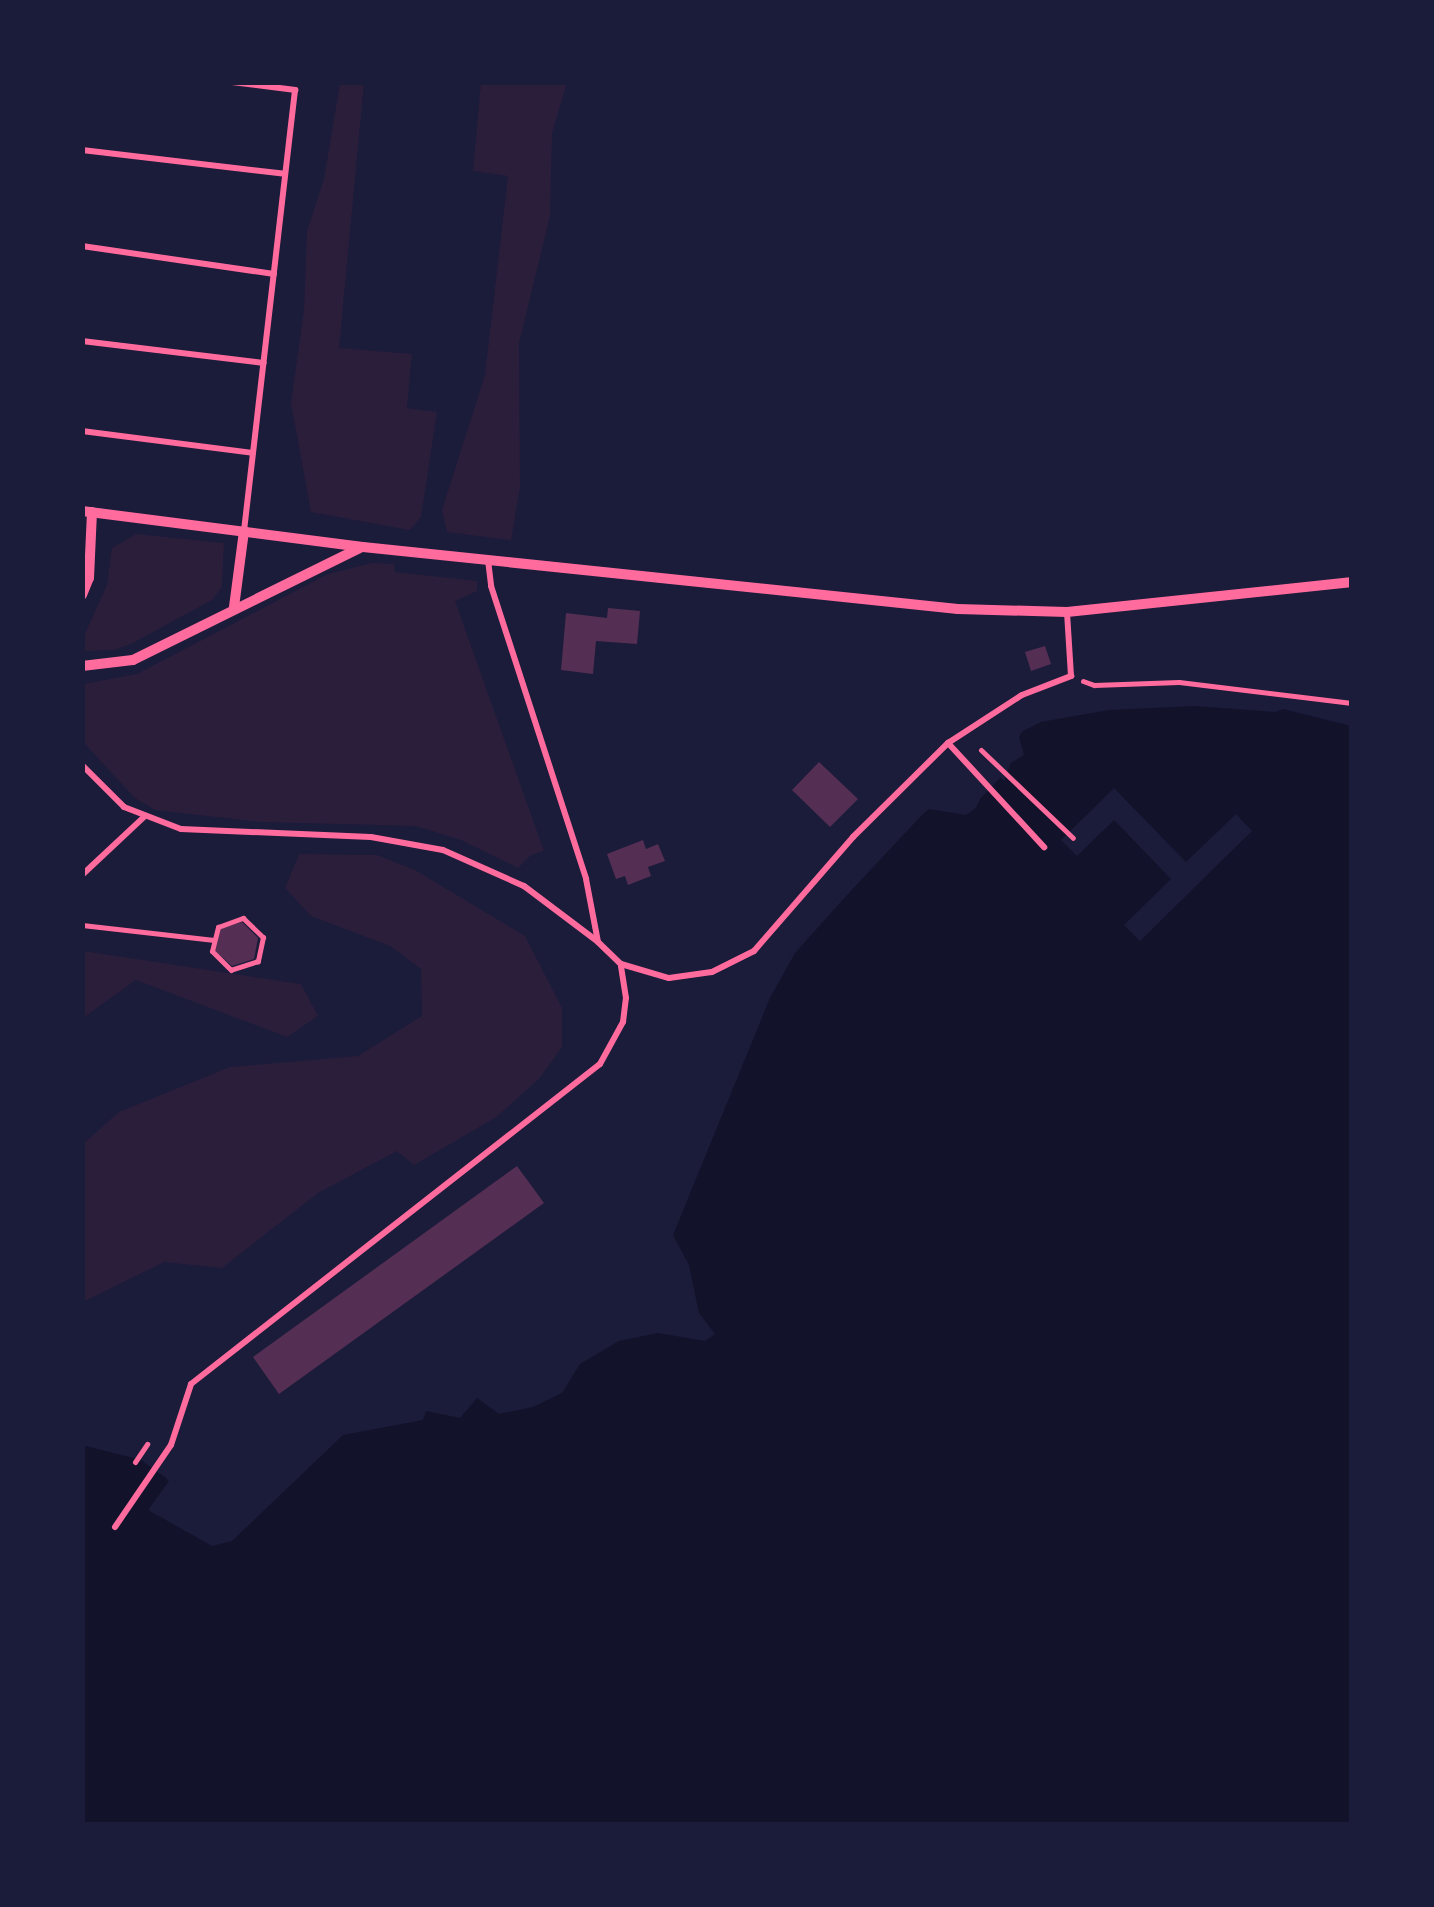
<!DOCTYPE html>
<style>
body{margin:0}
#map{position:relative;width:1434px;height:1907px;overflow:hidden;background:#1b1b3a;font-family:"Roboto Condensed",sans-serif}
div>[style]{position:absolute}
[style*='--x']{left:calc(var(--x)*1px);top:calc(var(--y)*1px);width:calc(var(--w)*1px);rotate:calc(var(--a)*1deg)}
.green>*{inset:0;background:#2a1e3b}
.water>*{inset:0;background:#12122b}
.pier>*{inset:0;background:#1b1b3a}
.building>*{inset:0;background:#542f53}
.path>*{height:5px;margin:-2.5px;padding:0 2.5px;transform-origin:2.5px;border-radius:2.5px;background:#ff6b9d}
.service>*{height:6px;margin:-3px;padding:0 3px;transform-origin:3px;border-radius:3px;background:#ff6b9d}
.minor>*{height:10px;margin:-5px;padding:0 5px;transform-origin:5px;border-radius:5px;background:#ff6b9d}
span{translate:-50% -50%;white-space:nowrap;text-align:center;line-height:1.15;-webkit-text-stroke:8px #1b1b3a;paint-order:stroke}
.frame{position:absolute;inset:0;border:85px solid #1b1b3a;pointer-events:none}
</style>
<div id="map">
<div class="green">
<div style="clip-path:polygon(340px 83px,364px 83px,339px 348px,412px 354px,407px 408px,437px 412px,421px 517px,410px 530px,311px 512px,291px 403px,304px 310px,307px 231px,324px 179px)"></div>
<div style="clip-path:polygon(481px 83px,567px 83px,552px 133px,550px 216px,519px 343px,520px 487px,511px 540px,447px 532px,442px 510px,485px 375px,508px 176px,473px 171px)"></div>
<div style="clip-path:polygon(136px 534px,224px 543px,222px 587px,212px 600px,133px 643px,115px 650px,83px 651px,83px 638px,107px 585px,112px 548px)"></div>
<div style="clip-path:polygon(372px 563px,394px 564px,395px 572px,477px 581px,477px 591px,455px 601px,544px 851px,531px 855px,518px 868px,461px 840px,416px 826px,261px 822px,155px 810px,135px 798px,83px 742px,83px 684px,137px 674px,328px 574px)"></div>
<div style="clip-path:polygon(299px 854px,377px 855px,415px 870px,525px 936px,562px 1008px,562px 1047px,539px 1079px,495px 1118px,414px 1165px,397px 1151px,318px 1193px,222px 1268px,164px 1262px,83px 1302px,83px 1144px,119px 1112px,230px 1067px,358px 1056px,422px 1016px,421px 969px,390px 946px,311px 916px,285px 888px)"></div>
<div style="clip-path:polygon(83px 951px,301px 984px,318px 1016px,287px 1037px,136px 980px,83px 1018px)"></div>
</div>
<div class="water">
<div style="clip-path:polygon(1118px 700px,1236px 703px,1297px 710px,1351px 724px,1351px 1824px,83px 1824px,82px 1445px,141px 1460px,166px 1478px,192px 1513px,217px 1520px,333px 1431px,421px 1410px,460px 1418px,477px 1398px,499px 1414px,533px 1407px,562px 1393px,580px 1364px,619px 1341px,658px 1333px,705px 1341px,715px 1334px,699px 1313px,689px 1265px,673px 1235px,770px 998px,795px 953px,927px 806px,978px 801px,1002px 776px,1015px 749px,1017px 730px,1047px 714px)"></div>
</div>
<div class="pier">
<div style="clip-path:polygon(1117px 695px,1236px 698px,1298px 705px,1352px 719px,1351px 726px,1283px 709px,1275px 712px,1195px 706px,1109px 710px,1041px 722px,1023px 731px,1019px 737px,1024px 755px,1011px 763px,1004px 781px,997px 774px,995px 757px,1011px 746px,1014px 726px,1045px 709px)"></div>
<div style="clip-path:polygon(1114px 788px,1186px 862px,1236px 814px,1252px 831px,1140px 941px,1124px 925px,1171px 879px,1114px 820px,1077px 856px,1061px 840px)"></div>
<div style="clip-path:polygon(976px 796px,980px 799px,976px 808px,966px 815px,929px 809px,922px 815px,786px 960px,874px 854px,924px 802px)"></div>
<div style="clip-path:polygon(420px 1405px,428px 1406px,423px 1420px,343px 1435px,232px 1541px,212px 1546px,148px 1510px,172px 1477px,195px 1509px,216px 1515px,244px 1485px,330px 1427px)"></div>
</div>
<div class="building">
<div style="clip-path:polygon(608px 608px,640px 611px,637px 644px,596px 641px,593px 674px,561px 670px,566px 613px,607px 618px)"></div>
<div style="clip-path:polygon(1045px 646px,1051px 664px,1031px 671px,1025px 652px)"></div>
<div style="clip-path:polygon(819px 762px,858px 799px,830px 827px,792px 790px)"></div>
<div style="clip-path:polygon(643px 840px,646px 849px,658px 844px,665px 861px,648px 867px,651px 876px,628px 885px,625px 876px,616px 879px,607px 854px)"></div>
<div style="clip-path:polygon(242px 922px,258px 938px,254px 959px,232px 966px,215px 951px,220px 929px)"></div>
<div style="clip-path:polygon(517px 1166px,544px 1203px,279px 1394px,253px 1357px)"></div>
</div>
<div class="path">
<div style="--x:1083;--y:681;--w:12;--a:20"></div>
<div style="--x:1094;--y:685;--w:85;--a:-2"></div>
<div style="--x:1179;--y:682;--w:174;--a:6.9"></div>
<div style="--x:981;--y:750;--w:127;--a:43.7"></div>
<div style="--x:243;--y:918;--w:28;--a:44"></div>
<div style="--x:263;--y:937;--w:25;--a:102"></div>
<div style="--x:258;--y:961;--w:28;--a:162"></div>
<div style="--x:231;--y:970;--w:27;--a:-135"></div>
<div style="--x:212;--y:951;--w:25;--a:-76"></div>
<div style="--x:218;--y:927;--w:27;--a:-20"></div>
<div style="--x:82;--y:925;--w:133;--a:6.5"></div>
<div style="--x:135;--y:1462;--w:22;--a:-56"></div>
</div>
<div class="service">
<div style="--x:232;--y:82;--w:64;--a:7.2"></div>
<div style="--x:295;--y:90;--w:444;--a:96.6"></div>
<div style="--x:82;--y:150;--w:204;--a:6.7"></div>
<div style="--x:82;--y:246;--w:194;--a:8.3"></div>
<div style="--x:82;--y:341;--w:183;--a:6.9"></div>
<div style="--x:82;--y:431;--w:172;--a:7.3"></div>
<div style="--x:488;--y:560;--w:26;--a:83"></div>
<div style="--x:491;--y:586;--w:308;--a:72"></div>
<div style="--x:586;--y:879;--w:64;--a:79.2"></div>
<div style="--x:598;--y:942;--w:32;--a:44"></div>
<div style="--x:621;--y:964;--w:50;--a:16.3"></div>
<div style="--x:669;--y:978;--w:43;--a:-7.9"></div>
<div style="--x:712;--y:972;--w:47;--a:-26.6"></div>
<div style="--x:754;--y:951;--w:151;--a:-49"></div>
<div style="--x:853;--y:837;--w:134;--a:-44.7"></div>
<div style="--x:948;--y:743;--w:88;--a:-33"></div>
<div style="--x:1022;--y:695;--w:53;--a:-21.2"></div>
<div style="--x:1071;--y:676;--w:63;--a:-93.6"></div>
<div style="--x:948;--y:743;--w:142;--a:47.3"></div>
<div style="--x:82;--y:765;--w:59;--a:45"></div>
<div style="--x:124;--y:807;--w:61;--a:21.1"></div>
<div style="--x:181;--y:829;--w:190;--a:2.4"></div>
<div style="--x:371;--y:837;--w:73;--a:10.2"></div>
<div style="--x:443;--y:850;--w:89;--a:24"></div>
<div style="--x:524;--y:886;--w:91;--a:37"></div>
<div style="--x:82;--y:875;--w:85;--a:-43.1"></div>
<div style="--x:115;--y:1527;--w:99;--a:-55.7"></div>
<div style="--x:171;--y:1445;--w:64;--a:-71.8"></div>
<div style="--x:191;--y:1384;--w:519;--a:-38.04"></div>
<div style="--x:600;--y:1064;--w:48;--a:-61.3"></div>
<div style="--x:623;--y:1022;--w:24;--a:-83"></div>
<div style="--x:626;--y:998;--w:32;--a:-99"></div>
</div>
<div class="minor">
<div style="--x:82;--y:511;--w:283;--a:7.3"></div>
<div style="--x:363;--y:547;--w:598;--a:5.95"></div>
<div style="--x:958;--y:609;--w:109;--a:1.6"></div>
<div style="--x:1067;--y:612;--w:287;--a:-6"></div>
<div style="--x:82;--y:595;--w:18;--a:-68"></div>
<div style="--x:89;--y:578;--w:66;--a:-87.4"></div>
<div style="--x:234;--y:607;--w:77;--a:-82.5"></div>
<div style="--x:82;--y:666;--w:51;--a:-6.7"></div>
<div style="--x:133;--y:660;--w:253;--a:-26.3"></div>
</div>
<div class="frame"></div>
</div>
